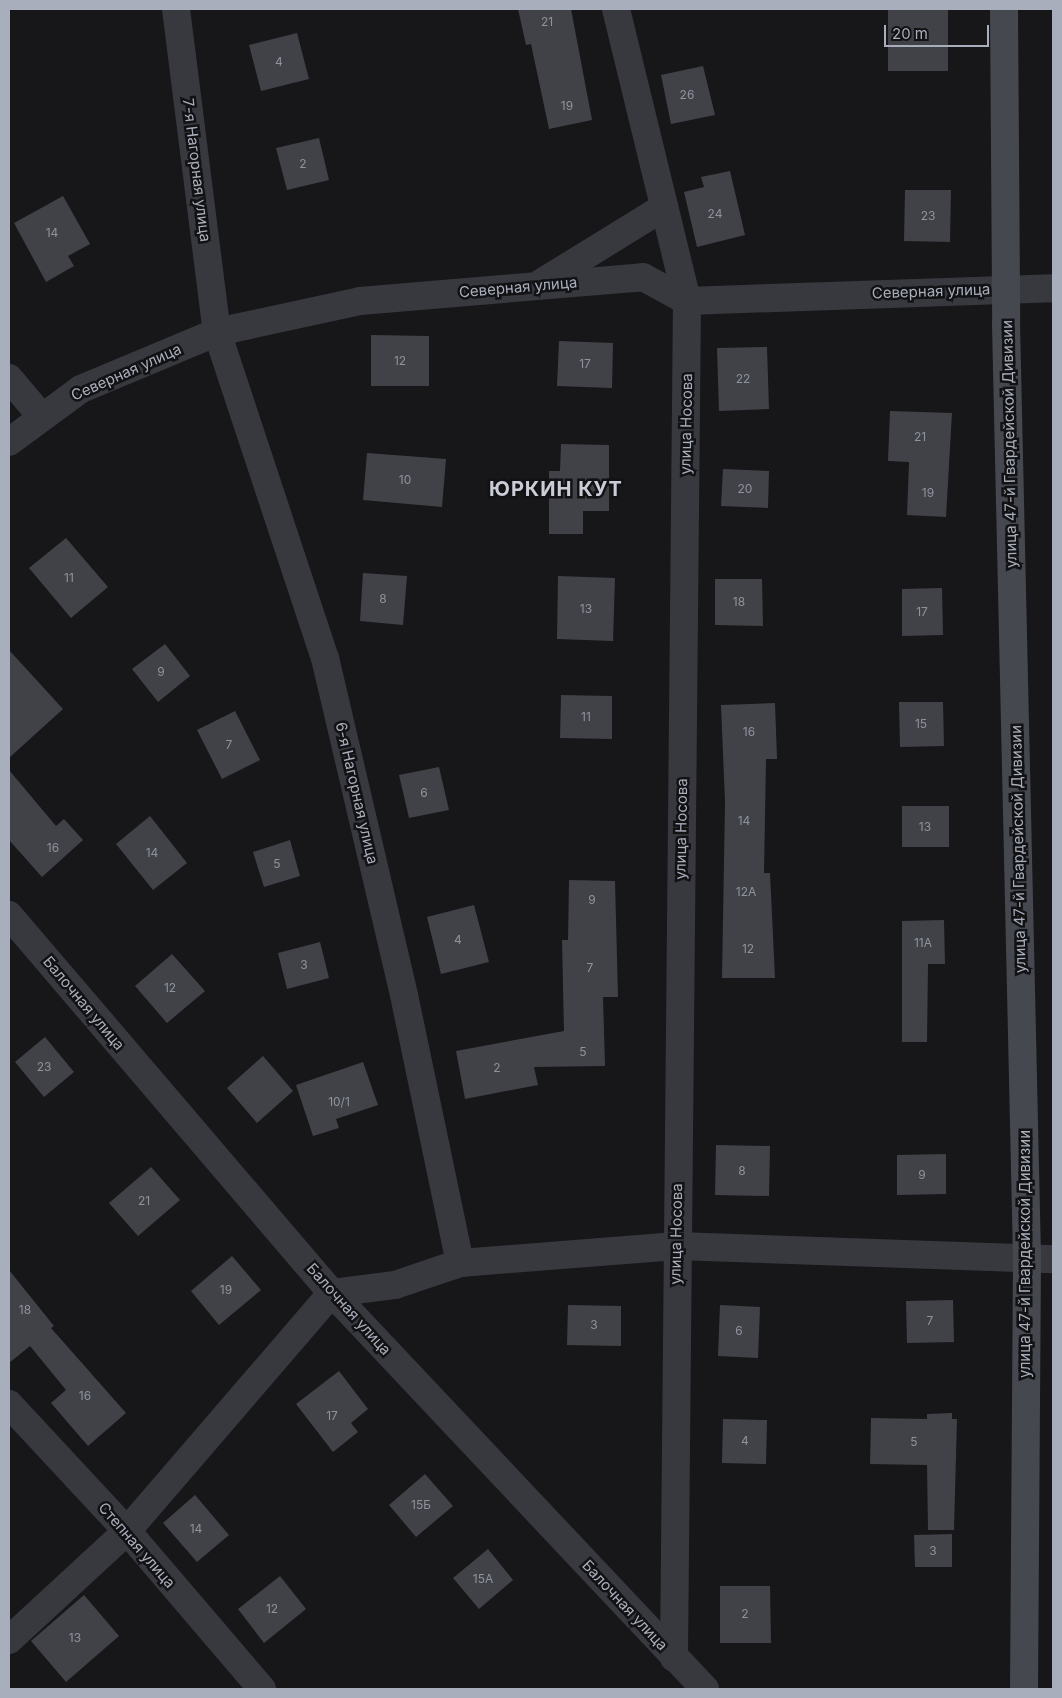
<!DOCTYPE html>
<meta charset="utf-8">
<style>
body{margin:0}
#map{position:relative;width:1062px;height:1698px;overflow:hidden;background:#17171a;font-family:Inter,sans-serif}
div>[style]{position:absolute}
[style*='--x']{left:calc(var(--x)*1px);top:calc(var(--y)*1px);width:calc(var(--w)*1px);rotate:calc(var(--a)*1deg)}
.building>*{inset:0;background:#414247}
.street>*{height:28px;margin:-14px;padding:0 14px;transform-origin:14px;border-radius:14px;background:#38393f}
.secondary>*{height:28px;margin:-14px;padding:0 14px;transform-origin:14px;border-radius:14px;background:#464850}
span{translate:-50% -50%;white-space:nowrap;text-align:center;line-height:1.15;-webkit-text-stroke:5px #121215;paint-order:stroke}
.number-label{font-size:12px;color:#8e939e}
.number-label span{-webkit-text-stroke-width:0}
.street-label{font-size:15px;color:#a8aebb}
.district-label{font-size:20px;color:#cacdd7;font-weight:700;letter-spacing:1px}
.frame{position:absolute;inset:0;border:10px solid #a8aebb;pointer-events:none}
.scale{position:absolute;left:884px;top:25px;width:105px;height:22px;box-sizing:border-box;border:2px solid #a8aebb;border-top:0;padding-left:6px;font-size:15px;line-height:18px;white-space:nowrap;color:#a8aebb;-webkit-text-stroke:4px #121215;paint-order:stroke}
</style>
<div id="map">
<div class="building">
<div style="clip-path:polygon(518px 9px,571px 9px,592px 120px,549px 129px,531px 44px,526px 45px)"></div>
<div style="clip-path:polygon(888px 9px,948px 9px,948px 71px,888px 71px)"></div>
<div style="clip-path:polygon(297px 33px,309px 79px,261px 91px,249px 45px)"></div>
<div style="clip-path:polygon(703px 66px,715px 115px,671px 124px,661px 75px)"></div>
<div style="clip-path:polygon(319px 138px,329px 180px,287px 190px,276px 148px)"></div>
<div style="clip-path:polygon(730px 171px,745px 235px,697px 247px,684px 192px,704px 187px,701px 177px)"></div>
<div style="clip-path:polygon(905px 190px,951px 190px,950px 242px,904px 241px)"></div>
<div style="clip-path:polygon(63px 196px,90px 244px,68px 256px,74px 266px,46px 282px,14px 223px)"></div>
<div style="clip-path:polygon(371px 335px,429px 336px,429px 386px,371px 386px)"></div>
<div style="clip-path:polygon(559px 341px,613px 343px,612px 388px,557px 386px)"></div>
<div style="clip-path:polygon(767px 347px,769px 409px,719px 411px,717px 348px)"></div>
<div style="clip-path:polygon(890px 411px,952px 413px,946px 517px,907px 515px,909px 462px,888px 461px)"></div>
<div style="clip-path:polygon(561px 444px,609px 445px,609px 511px,583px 511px,583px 534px,549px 534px,549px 471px,560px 471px)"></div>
<div style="clip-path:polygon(367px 453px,446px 459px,442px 507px,363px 500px)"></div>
<div style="clip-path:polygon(723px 469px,769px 471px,768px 508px,721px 506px)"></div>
<div style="clip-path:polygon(66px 538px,108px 587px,71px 618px,29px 568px)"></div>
<div style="clip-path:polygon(363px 573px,407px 576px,403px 625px,360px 621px)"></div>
<div style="clip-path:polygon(558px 576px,615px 578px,613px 641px,557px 639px)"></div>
<div style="clip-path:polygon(715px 579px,762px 579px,763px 626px,715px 625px)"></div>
<div style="clip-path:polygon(942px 588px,943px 635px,902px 636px,902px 589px)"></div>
<div style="clip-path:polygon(165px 644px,190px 676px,158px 702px,132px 669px)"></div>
<div style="clip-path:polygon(9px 650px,63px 709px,9px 758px)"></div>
<div style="clip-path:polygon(561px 695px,612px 696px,612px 739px,560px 738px)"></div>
<div style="clip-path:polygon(899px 702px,943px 702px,944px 746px,900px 747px)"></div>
<div style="clip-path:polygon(775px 703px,777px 759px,766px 759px,764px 873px,770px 873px,775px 978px,722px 978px,725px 802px,721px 705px)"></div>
<div style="clip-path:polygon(235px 711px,260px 760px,222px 779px,197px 730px)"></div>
<div style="clip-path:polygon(439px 767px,449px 810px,409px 818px,399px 775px)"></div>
<div style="clip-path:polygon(9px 770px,56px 826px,64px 819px,83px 840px,42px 877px,9px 840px)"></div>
<div style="clip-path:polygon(902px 806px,949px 806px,949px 847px,902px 847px)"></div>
<div style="clip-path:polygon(150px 816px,187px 863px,153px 890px,116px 844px)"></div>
<div style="clip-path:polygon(290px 840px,300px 876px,264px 887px,253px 852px)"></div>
<div style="clip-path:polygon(569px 880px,615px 881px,618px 997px,603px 997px,605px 1066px,534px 1067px,538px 1085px,465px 1099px,456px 1051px,564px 1031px,562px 940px,568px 940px)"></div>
<div style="clip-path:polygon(474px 905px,489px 962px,441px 974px,427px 917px)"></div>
<div style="clip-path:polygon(944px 920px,945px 964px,928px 964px,927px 1042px,902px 1042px,902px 921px)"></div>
<div style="clip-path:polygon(320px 942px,329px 978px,287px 989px,278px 953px)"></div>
<div style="clip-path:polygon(172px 954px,205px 991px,167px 1023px,135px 986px)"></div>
<div style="clip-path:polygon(45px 1037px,74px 1072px,44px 1097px,15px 1062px)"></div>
<div style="clip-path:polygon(263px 1056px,293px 1091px,257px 1123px,227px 1088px)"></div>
<div style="clip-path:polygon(363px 1062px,378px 1105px,336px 1119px,339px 1128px,313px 1136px,296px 1085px)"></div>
<div style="clip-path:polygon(716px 1145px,770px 1146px,769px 1196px,715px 1195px)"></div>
<div style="clip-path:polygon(946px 1154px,946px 1194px,897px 1195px,897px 1155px)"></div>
<div style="clip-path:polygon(151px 1167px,180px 1200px,138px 1236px,109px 1203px)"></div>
<div style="clip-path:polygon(232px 1256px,261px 1290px,219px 1325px,191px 1291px)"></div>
<div style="clip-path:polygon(9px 1270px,54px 1326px,51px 1328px,126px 1413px,88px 1446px,51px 1403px,66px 1390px,30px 1346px,9px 1363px)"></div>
<div style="clip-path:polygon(953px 1300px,954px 1342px,907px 1343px,906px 1301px)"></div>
<div style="clip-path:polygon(568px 1305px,621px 1306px,621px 1346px,567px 1345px)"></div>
<div style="clip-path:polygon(720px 1305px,760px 1307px,758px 1358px,718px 1356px)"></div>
<div style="clip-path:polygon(339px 1371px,368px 1409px,351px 1423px,358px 1432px,333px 1452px,296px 1404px)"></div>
<div style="clip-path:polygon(952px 1413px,952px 1419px,957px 1419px,954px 1530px,928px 1530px,927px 1465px,870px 1464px,871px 1418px,927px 1419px,927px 1414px)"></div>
<div style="clip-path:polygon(723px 1419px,767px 1420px,766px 1464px,722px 1463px)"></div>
<div style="clip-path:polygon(425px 1474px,453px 1506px,416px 1537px,389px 1505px)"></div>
<div style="clip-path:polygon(195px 1495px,229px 1535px,197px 1562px,163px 1523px)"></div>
<div style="clip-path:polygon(952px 1534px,952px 1567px,915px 1567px,914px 1535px)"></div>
<div style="clip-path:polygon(488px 1549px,513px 1580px,479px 1609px,453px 1578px)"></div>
<div style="clip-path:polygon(280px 1576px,306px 1609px,264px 1643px,238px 1609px)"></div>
<div style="clip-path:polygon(720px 1586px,770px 1586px,771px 1643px,720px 1643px)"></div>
<div style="clip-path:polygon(84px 1595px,119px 1636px,66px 1682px,31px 1641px)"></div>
</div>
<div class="street">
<div style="--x:176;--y:9;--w:326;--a:82.8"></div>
<div style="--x:217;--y:332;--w:343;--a:71.7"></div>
<div style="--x:325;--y:658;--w:346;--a:76.8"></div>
<div style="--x:404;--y:995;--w:274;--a:78.2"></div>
<div style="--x:616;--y:9;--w:301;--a:76.3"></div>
<div style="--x:687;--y:301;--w:1357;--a:90.55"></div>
<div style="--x:541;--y:283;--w:145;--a:-31.7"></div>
<div style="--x:9;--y:378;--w:50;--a:49.9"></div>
<div style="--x:9;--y:442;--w:89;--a:-36.4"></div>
<div style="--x:81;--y:389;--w:147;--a:-22.7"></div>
<div style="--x:217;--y:332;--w:146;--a:-12.2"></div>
<div style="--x:360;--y:301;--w:284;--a:-4.8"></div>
<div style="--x:643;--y:277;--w:50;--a:28.6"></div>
<div style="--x:687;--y:301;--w:366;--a:-2"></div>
<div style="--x:9;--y:915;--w:497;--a:49.5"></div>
<div style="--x:332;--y:1293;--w:544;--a:46.71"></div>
<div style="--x:9;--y:1404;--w:173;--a:47.1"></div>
<div style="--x:127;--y:1531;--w:208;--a:49.5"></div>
<div style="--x:9;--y:1640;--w:161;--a:-42.7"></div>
<div style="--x:127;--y:1531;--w:314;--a:-49.3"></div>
<div style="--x:332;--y:1293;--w:64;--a:-7.2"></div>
<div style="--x:395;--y:1285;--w:69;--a:-18.7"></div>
<div style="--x:460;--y:1263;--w:217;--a:-4.5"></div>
<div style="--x:676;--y:1246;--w:377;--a:2"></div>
</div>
<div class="secondary">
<div style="--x:1004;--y:9;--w:315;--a:89.6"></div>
<div style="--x:1006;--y:324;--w:936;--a:88.71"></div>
<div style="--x:1027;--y:1260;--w:429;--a:90.4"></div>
</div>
<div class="number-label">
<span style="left:547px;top:22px">21</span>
<span style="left:279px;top:62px">4</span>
<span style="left:687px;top:95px">26</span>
<span style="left:567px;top:106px">19</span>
<span style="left:303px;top:164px">2</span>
<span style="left:715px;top:214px">24</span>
<span style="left:928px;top:216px">23</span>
<span style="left:52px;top:233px">14</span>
<span style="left:400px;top:361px">12</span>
<span style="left:585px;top:364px">17</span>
<span style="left:743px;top:379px">22</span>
<span style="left:920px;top:437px">21</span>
<span style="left:405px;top:480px">10</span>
<span style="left:745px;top:489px">20</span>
<span style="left:928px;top:493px">19</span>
<span style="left:69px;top:578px">11</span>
<span style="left:383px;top:599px">8</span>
<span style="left:739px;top:602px">18</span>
<span style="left:586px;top:609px">13</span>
<span style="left:922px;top:612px">17</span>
<span style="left:161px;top:672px">9</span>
<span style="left:586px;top:717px">11</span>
<span style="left:921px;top:724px">15</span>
<span style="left:749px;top:732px">16</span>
<span style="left:229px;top:745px">7</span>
<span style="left:424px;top:793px">6</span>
<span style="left:744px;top:821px">14</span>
<span style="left:925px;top:827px">13</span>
<span style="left:53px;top:848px">16</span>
<span style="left:152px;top:853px">14</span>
<span style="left:277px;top:864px">5</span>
<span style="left:746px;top:892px">12А</span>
<span style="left:592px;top:900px">9</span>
<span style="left:458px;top:940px">4</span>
<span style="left:923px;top:943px">11А</span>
<span style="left:748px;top:949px">12</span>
<span style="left:304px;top:965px">3</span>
<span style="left:590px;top:968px">7</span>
<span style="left:170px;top:988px">12</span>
<span style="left:583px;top:1052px">5</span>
<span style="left:44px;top:1067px">23</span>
<span style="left:497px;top:1068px">2</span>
<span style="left:339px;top:1102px">10/1</span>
<span style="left:742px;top:1171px">8</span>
<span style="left:922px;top:1175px">9</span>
<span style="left:144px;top:1201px">21</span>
<span style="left:226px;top:1290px">19</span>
<span style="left:25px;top:1310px">18</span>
<span style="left:930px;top:1321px">7</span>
<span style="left:594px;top:1325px">3</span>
<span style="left:739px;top:1331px">6</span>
<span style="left:85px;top:1396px">16</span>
<span style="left:332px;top:1416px">17</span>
<span style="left:745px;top:1441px">4</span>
<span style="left:914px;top:1442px">5</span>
<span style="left:421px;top:1505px">15Б</span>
<span style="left:196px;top:1529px">14</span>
<span style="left:933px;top:1551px">3</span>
<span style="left:483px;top:1579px">15А</span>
<span style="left:272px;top:1609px">12</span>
<span style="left:745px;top:1614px">2</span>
<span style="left:75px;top:1638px">13</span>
</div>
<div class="street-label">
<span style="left:197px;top:170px;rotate:83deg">7-я Нагорная улица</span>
<span style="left:518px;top:287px;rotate:-5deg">Северная улица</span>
<span style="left:931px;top:291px;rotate:-2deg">Северная улица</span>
<span style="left:126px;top:372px;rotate:-24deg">Северная улица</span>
<span style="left:686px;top:424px;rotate:-89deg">улица Носова</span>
<span style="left:1009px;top:444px;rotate:-91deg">улица 47-й Гвардейской Дивизии</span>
<span style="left:357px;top:793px;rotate:77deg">6-я Нагорная улица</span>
<span style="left:681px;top:829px;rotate:-89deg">улица Носова</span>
<span style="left:1018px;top:849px;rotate:-91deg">улица 47-й Гвардейской Дивизии</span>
<span style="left:84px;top:1003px;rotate:50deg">Балочная улица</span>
<span style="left:676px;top:1234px;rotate:-89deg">улица Носова</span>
<span style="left:1025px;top:1254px;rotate:-90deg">улица 47-й Гвардейской Дивизии</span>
<span style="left:349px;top:1309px;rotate:48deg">Балочная улица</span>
<span style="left:137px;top:1545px;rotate:49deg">Степная улица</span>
<span style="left:625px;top:1605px;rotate:47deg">Балочная улица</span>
</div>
<div class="district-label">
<span style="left:556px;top:489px">ЮРКИН КУТ</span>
</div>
<div class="frame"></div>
<div class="scale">20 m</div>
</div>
